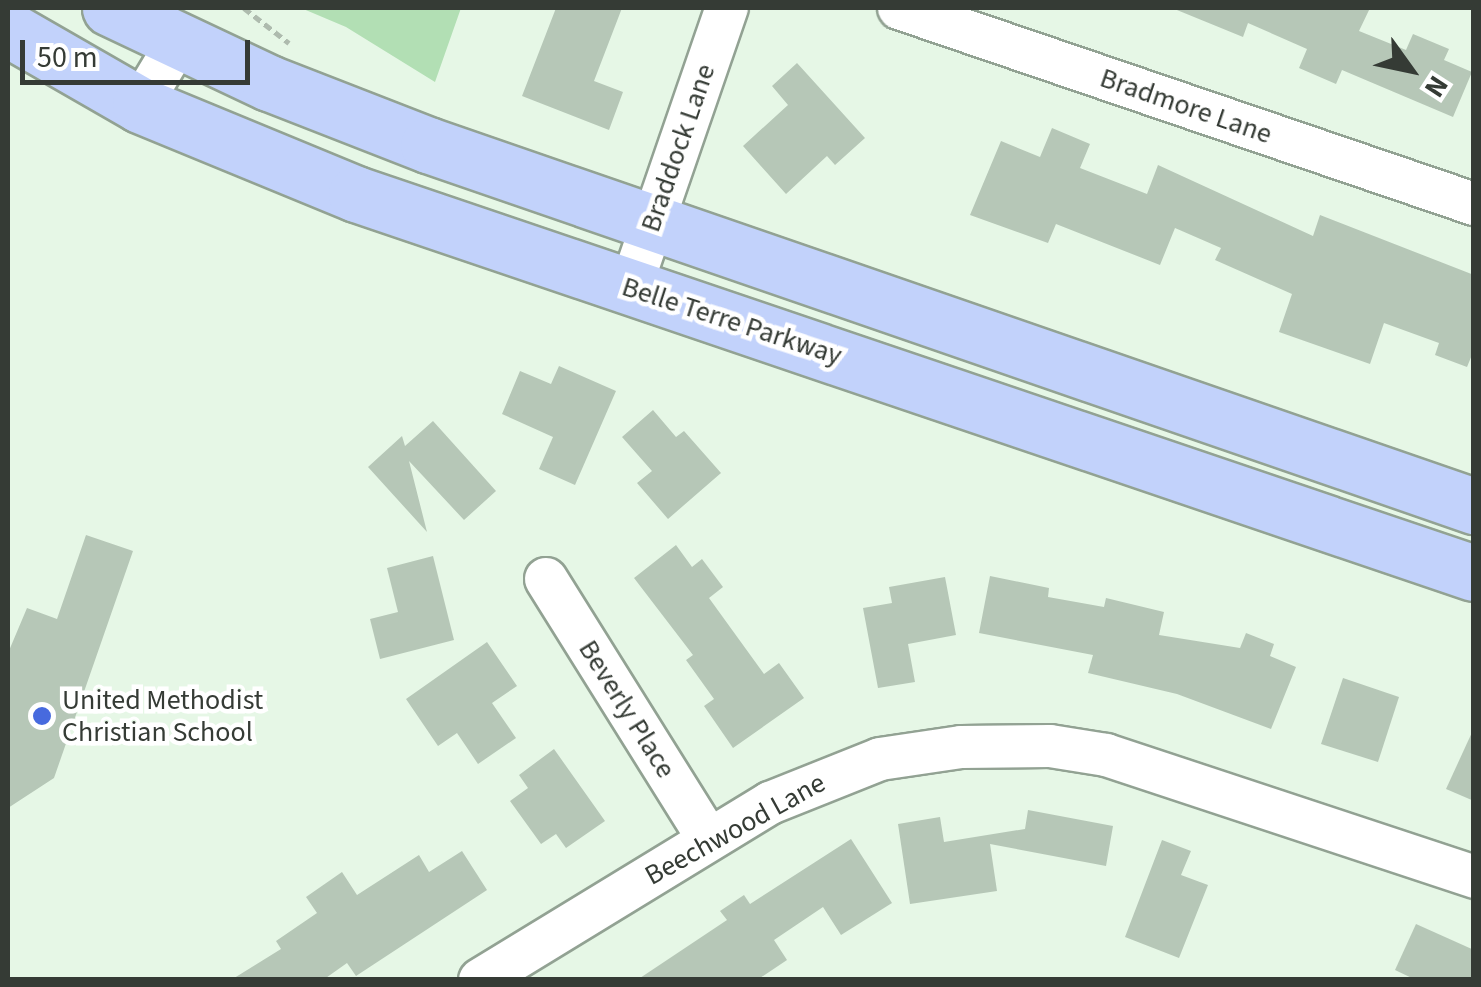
<!DOCTYPE html>
<style>
body{margin:0}
#map{position:relative;width:1481px;height:987px;overflow:hidden;background:#e6f7e6;font-family:"Source Sans 3",sans-serif}
div>[style]{position:absolute}
[style*='--x']{left:calc(var(--x)*1px);top:calc(var(--y)*1px);width:calc(var(--w)*1px);rotate:calc(var(--a)*1deg)}
.green>*{inset:0;background:#b2dfb4}
.building>*{inset:0;background:#b6c7b7}
.path>*{height:5px;margin-top:-2.5px;transform-origin:0;background:repeating-linear-gradient(90deg,#aebbae 0 8px,transparent 0 13px)}
.roads{filter:drop-shadow(2px 0 #92a293) drop-shadow(-2px 0 #92a293) drop-shadow(0 2px #92a293) drop-shadow(0 -2px #92a293)}
.minor>*{height:42px;margin:-21px;padding:0 21px;transform-origin:21px;border-radius:21px;background:#fff}
.major>*{height:55px;margin:-27.5px;padding:0 27.5px;transform-origin:27.5px;border-radius:27.5px;background:#c2d2fb}
.dots>*{width:28px;height:28px;translate:-50% -50%;box-sizing:border-box;border:5px solid #fff;border-radius:50%}
span{translate:-50% -50%;white-space:nowrap;text-align:center;line-height:1.15;-webkit-text-stroke:9px #fff;paint-order:stroke}
.street-label{font-size:28px;color:#353b35}
.poi-label{font-size:28px;color:#353b35}
.left{translate:0 -50%;text-align:left}
.frame{position:absolute;inset:0;border:10px solid #353b35;pointer-events:none}
.north{position:absolute;left:1361px;top:20px;width:100px;height:100px;-webkit-text-stroke:8px #fff;paint-order:stroke;rotate:123deg;font-size:28px;font-weight:700;line-height:40px;text-align:center;color:#353b35}
.north::after{content:'';display:block;margin:auto;width:35px;height:45px;background:#353b35;clip-path:polygon(50% 0,100% 100%,50% 72%,0 100%)}
.scale{position:absolute;left:20px;top:40px;width:230px;height:45px;box-sizing:border-box;border:5px solid #353b35;border-top:0;padding-left:12px;font-size:30px;line-height:35px;white-space:nowrap;color:#353b35;-webkit-text-stroke:8px #fff;paint-order:stroke}
</style>
<div id="map">
<div class="green">
<div style="clip-path:polygon(301px 8px,461px 8px,435px 82px,346px 27px)"></div>
</div>
<div class="building">
<div style="clip-path:polygon(556px 8px,622px 8px,594px 81px,623px 92px,609px 130px,522px 96px)"></div>
<div style="clip-path:polygon(1172px 8px,1370px 8px,1359px 31px,1406px 50px,1413px 34px,1449px 49px,1444px 60px,1472px 72px,1453px 117px,1342px 70px,1336px 84px,1299px 68px,1307px 49px,1248px 23px,1243px 37px)"></div>
<div style="clip-path:polygon(797px 63px,865px 138px,835px 165px,827px 156px,786px 194px,743px 146px,788px 105px,772px 86px)"></div>
<div style="clip-path:polygon(1052px 128px,1090px 144px,1080px 168px,1147px 194px,1158px 165px,1313px 236px,1320px 215px,1474px 275px,1474px 350px,1467px 367px,1435px 355px,1439px 343px,1384px 323px,1370px 364px,1279px 332px,1292px 294px,1215px 260px,1221px 248px,1175px 228px,1160px 265px,1056px 224px,1048px 243px,970px 215px,1001px 141px,1040px 157px)"></div>
<div style="clip-path:polygon(559px 366px,616px 391px,575px 485px,539px 469px,553px 437px,502px 414px,520px 371px,551px 384px)"></div>
<div style="clip-path:polygon(653px 410px,676px 437px,684px 431px,721px 473px,668px 519px,637px 483px,652px 471px,622px 437px)"></div>
<div style="clip-path:polygon(433px 421px,496px 491px,464px 520px,409px 461px,427px 532px,368px 467px,402px 436px,405px 446px)"></div>
<div style="clip-path:polygon(86px 535px,133px 551px,54px 778px,8px 808px,8px 653px,27px 608px,57px 619px)"></div>
<div style="clip-path:polygon(676px 545px,692px 567px,702px 559px,723px 587px,709px 598px,764px 674px,779px 663px,804px 698px,733px 748px,704px 706px,714px 699px,686px 660px,693px 655px,634px 578px)"></div>
<div style="clip-path:polygon(433px 556px,454px 640px,380px 659px,370px 619px,398px 612px,387px 568px)"></div>
<div style="clip-path:polygon(990px 576px,1049px 588px,1048px 597px,1104px 607px,1106px 598px,1164px 612px,1159px 635px,1240px 648px,1246px 633px,1274px 644px,1270px 656px,1296px 667px,1271px 729px,1177px 694px,1088px 673px,1093px 655px,979px 633px)"></div>
<div style="clip-path:polygon(945px 577px,956px 635px,908px 644px,915px 682px,878px 688px,863px 608px,892px 603px,889px 587px)"></div>
<div style="clip-path:polygon(487px 642px,517px 686px,492px 703px,516px 738px,478px 764px,457px 733px,438px 746px,406px 699px)"></div>
<div style="clip-path:polygon(1343px 678px,1399px 697px,1378px 762px,1321px 744px)"></div>
<div style="clip-path:polygon(1474px 728px,1474px 801px,1446px 789px)"></div>
<div style="clip-path:polygon(554px 749px,605px 821px,566px 848px,556px 834px,541px 844px,510px 801px,528px 788px,519px 775px)"></div>
<div style="clip-path:polygon(1028px 810px,1113px 826px,1106px 866px,990px 844px,997px 891px,910px 904px,898px 824px,940px 817px,944px 842px,1025px 829px)"></div>
<div style="clip-path:polygon(851px 839px,892px 903px,841px 935px,823px 907px,774px 940px,787px 960px,757px 980px,637px 980px,727px 920px,720px 911px,744px 895px,750px 904px)"></div>
<div style="clip-path:polygon(1162px 840px,1191px 851px,1181px 875px,1208px 885px,1179px 958px,1125px 937px)"></div>
<div style="clip-path:polygon(462px 851px,487px 890px,356px 976px,347px 963px,323px 980px,231px 980px,281px 949px,276px 941px,317px 913px,306px 897px,342px 872px,357px 895px,419px 855px,429px 872px)"></div>
<div style="clip-path:polygon(1416px 924px,1474px 950px,1474px 980px,1416px 980px,1395px 970px)"></div>
</div>
<div class="path">
<div style="--x:244;--y:8;--w:57;--a:37.9"></div>
</div>
<div class="roads">
<div class="minor">
<div style="--x:899;--y:8;--w:607;--a:18.82"></div>
<div style="--x:140;--y:105;--w:74;--a:-58.9"></div>
<div style="--x:630;--y:289;--w:297;--a:-71"></div>
<div style="--x:546;--y:579;--w:305;--a:58"></div>
<div style="--x:480;--y:980;--w:340;--a:-31.4"></div>
<div style="--x:770;--y:803;--w:118;--a:-21.8"></div>
<div style="--x:880;--y:759;--w:82;--a:-8.4"></div>
<div style="--x:961;--y:747;--w:89;--a:-0.6"></div>
<div style="--x:1050;--y:746;--w:57;--a:9.1"></div>
<div style="--x:1106;--y:755;--w:388;--a:18.3"></div>
</div>
<div class="major">
<div style="--x:110;--y:8;--w:176;--a:25.3"></div>
<div style="--x:269;--y:83;--w:171;--a:21.3"></div>
<div style="--x:428;--y:145;--w:1107;--a:19.04"></div>
<div style="--x:8;--y:29;--w:152;--a:29.9"></div>
<div style="--x:140;--y:105;--w:234;--a:22.4"></div>
<div style="--x:356;--y:194;--w:1180;--a:18.73"></div>
</div>
</div>
<div class="dots">
<div style="left:42px;top:716px;background:#476ade"></div>
</div>
<div class="street-label">
<span style="left:1186px;top:106px;rotate:19deg">Bradmore Lane</span>
<span style="left:678px;top:148px;rotate:-71deg">Braddock Lane</span>
<span style="left:732px;top:321px;rotate:18deg">Belle Terre Parkway</span>
<span style="left:627px;top:709px;rotate:58deg">Beverly Place</span>
<span style="left:735px;top:829px;rotate:-29deg">Beechwood Lane</span>
</div>
<div class="poi-label">
<span class="left" style="left:62px;top:716px">United Methodist<br>Christian School</span>
</div>
<div class="frame"></div>
<div class="north">N</div>
<div class="scale">50 m</div>
</div>
